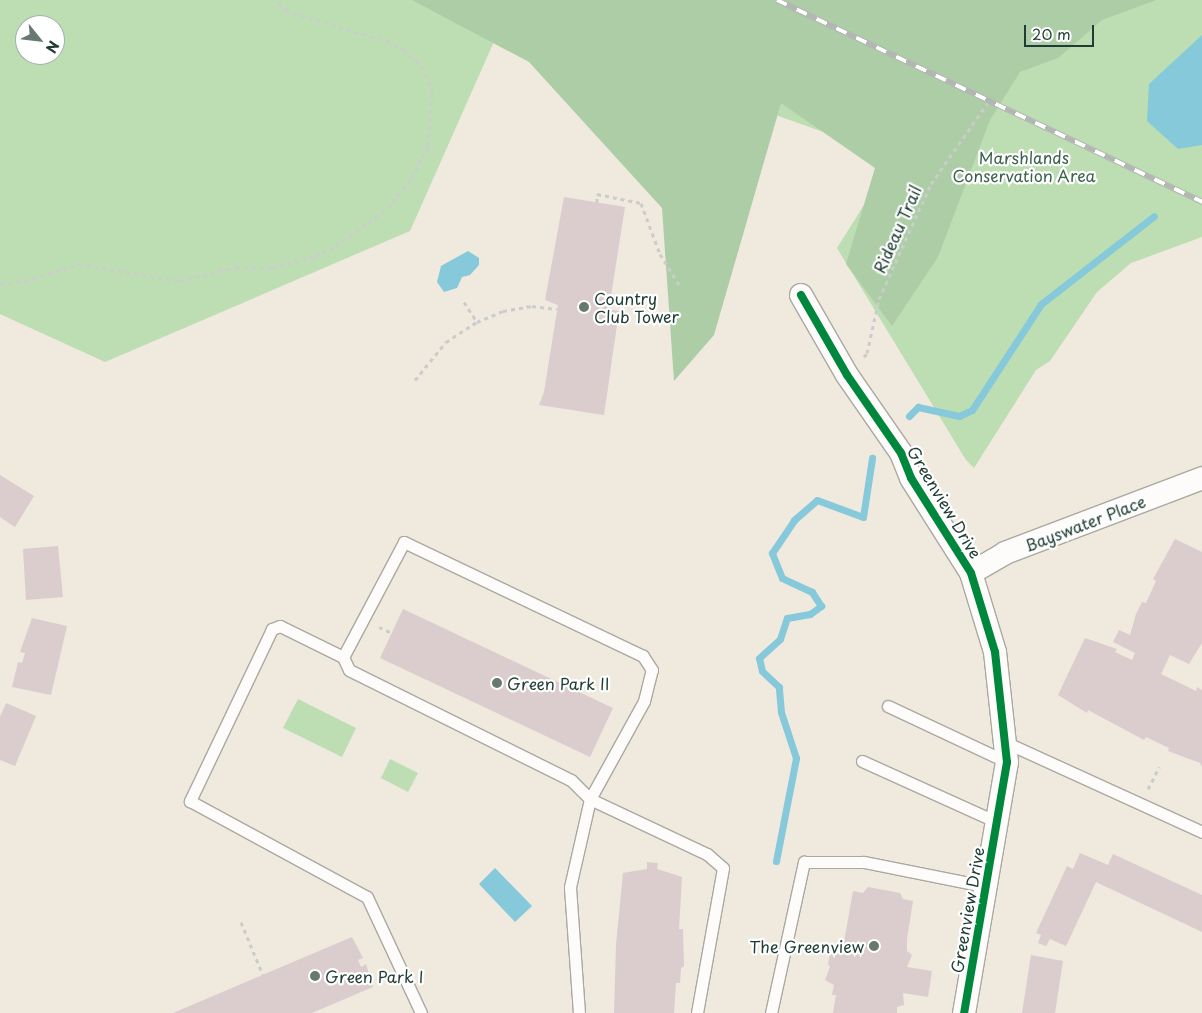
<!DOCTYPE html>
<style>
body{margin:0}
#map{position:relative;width:1202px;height:1013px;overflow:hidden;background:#efe9de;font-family:"Playpen Sans",sans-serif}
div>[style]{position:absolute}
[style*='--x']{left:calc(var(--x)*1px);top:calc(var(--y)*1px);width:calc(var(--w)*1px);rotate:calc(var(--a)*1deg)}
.green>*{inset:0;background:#bcdeb2}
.forest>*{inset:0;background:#accda6}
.water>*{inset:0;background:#86c9da}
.stream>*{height:7px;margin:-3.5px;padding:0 3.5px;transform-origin:3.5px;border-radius:3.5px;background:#86c9da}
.building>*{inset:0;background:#dbccce}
.path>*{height:3px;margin-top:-1.5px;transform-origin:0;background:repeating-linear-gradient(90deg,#cbcdca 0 4px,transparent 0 8px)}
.roads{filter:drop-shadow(1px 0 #a9a9a2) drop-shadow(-1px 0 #a9a9a2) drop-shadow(0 1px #a9a9a2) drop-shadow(0 -1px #a9a9a2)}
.lane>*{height:11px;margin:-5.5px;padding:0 5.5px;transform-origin:5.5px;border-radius:5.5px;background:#fdfcfa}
.street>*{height:22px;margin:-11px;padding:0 11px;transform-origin:11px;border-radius:11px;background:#fdfcfa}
.rail>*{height:5.5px;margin-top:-2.75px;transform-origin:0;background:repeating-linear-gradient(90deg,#fff 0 11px,#b4b6b4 0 22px);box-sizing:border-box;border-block:1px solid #b4b6b4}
.cycleway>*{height:8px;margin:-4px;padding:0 4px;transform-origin:4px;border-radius:4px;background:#00873e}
.dots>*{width:14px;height:14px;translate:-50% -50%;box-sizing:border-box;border:2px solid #fff;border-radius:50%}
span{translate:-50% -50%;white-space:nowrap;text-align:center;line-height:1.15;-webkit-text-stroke:4.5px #fff;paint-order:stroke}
.park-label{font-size:16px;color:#3c634a}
.street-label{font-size:16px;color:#1f3d34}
.poi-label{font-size:16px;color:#1f3d34}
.left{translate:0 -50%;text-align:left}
.right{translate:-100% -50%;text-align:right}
.north{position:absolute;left:15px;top:15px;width:50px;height:50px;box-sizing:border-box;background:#fff;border:1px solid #a5b1ae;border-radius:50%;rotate:119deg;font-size:14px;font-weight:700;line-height:20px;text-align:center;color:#1f3d34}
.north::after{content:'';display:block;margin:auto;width:18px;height:22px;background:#687970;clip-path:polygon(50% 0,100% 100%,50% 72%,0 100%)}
.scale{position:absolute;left:1024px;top:25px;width:70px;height:22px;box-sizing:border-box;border:2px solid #1f3d34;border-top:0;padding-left:6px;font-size:15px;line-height:18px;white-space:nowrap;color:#1f3d34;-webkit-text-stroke:4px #fff;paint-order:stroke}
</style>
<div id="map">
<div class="green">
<div style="clip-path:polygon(evenodd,0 0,1202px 0,1202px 237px,1131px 263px,1097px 292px,1050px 361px,1036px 370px,974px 468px,966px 460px,837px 248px,894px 157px,504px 19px,410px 231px,105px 362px,0 314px,0 0,25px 25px,55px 25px,55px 55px,25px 55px,25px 25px)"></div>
<div style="clip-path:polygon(298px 699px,356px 728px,342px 757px,283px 728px)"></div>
<div style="clip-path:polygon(390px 759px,418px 773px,408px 792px,381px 778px)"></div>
</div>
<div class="forest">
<div style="clip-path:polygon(412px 0,1156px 0,1102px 20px,1058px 58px,1020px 72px,990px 120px,938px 257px,892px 326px,846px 264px,875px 168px,781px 103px,714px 335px,674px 381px,662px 208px,529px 62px)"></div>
</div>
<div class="water">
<div style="clip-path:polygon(1202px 35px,1202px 145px,1178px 149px,1147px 121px,1149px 84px)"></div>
<div style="clip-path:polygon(468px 251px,479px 258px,479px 265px,470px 275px,462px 277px,457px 288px,444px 292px,437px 282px,441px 266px)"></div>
<div style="clip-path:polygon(495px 868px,532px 906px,515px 922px,479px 884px)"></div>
</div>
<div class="stream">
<div style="--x:909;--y:416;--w:13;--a:-45"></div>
<div style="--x:918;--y:407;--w:42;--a:12.4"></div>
<div style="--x:959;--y:416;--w:14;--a:-25"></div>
<div style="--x:972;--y:410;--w:126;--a:-56.9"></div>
<div style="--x:1041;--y:304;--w:143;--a:-37.9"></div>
<div style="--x:776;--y:861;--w:105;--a:-79"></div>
<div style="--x:796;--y:758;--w:48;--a:-108.1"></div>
<div style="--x:781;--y:712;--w:25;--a:-95"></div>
<div style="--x:779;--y:687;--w:23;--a:-137"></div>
<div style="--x:762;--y:671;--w:13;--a:-103"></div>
<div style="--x:759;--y:658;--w:28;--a:-42"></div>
<div style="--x:780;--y:639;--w:22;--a:-72"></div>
<div style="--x:787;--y:618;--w:23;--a:-10"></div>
<div style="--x:810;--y:614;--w:14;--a:-36"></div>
<div style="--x:821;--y:606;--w:17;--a:-123"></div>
<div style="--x:812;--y:592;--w:33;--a:-155"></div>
<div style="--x:782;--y:578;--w:27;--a:-112"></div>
<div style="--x:772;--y:553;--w:40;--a:-56"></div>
<div style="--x:794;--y:520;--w:30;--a:-41"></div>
<div style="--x:817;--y:500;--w:49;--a:20.3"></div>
<div style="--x:863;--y:517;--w:60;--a:-81.3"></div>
</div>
<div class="building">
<div style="clip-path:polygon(564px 197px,625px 207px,611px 296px,611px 310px,619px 311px,604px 415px,539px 405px,544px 392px,558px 305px,545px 300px)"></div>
<div style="clip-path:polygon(0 475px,34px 496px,15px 527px,0 517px)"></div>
<div style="clip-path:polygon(1175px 539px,1202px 552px,1202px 643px,1189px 664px,1170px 655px,1161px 674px,1196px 691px,1197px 687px,1202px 690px,1202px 767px,1200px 763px,1168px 751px,1169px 748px,1146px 737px,1144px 740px,1088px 710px,1087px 713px,1058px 695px,1085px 638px,1117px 649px,1115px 652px,1132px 660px,1135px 653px,1113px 642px,1119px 630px,1130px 635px,1136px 614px,1142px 602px,1146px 603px,1156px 581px,1153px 579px)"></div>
<div style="clip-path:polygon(58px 546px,63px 597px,26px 600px,23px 549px)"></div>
<div style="clip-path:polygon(403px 609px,613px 708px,590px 757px,380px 658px)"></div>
<div style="clip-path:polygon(32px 618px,67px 626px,51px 695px,12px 687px,18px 662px,22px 663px,25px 653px,20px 652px)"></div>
<div style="clip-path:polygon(6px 703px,36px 716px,15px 766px,0 760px,0 717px)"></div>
<div style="clip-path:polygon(1080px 853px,1108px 865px,1113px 854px,1202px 895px,1202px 932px,1096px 882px,1066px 946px,1050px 939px,1046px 946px,1038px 943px,1041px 935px,1036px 933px,1067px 866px,1073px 869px)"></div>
<div style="clip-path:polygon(647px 862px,658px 863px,657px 869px,682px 877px,679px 929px,683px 929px,684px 966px,681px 968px,680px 983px,676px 983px,674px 1013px,614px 1013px,616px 945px,623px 873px,647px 869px)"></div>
<div style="clip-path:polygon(868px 887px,900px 893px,903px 899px,913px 901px,907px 939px,907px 951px,912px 955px,907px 967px,932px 971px,928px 997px,903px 993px,904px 1005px,897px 1007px,897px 1013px,833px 1013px,836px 995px,832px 995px,834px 985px,825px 980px,830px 967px,828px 964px,830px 954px,839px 952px,841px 942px,844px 942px,853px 891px,863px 893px)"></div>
<div style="clip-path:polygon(352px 937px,363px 958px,358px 960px,361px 967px,366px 964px,373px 987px,312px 1013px,173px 1013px)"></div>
<div style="clip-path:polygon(1031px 955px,1063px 961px,1055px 1013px,1022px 1013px)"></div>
</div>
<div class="path">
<div style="--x:597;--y:202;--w:8;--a:-90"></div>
<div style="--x:597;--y:194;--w:45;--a:11.6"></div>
<div style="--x:641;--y:203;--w:54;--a:69.6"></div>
<div style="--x:660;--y:254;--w:38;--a:58"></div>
<div style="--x:0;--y:284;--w:25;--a:-7"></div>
<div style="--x:25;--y:281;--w:57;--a:-17.5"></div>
<div style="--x:79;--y:264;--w:102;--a:9.6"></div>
<div style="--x:180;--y:281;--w:58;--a:-14"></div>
<div style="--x:236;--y:267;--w:36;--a:2"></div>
<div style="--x:272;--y:268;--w:46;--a:-15.3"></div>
<div style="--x:316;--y:256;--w:22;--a:-27"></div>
<div style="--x:336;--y:246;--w:64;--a:-36.2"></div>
<div style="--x:388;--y:208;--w:38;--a:-51"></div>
<div style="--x:412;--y:178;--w:37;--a:-64"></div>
<div style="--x:428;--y:145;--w:53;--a:-85.7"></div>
<div style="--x:432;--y:92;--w:25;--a:-108"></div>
<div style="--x:424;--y:68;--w:27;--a:-138"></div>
<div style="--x:404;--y:50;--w:17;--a:-152"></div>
<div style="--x:389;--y:42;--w:107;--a:-163.1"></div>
<div style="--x:287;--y:11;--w:16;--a:-137"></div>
<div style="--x:464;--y:302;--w:24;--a:57"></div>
<div style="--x:864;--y:357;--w:5;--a:-53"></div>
<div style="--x:867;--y:353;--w:55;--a:-77.5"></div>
<div style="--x:879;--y:299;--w:126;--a:-65.7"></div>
<div style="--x:931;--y:184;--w:101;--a:-55.1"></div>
<div style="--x:415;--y:380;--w:49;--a:-50.8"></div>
<div style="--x:446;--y:342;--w:37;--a:-33"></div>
<div style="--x:477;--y:322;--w:28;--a:-23"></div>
<div style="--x:503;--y:311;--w:29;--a:-10"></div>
<div style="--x:532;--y:306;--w:25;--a:7"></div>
<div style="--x:379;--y:627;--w:14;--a:25"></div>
<div style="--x:1148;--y:789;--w:25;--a:-63"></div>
<div style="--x:241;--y:922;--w:57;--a:67.5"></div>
</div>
<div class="roads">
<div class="lane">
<div style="--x:343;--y:657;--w:70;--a:-153.8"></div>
<div style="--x:280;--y:626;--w:9;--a:159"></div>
<div style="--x:272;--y:629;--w:191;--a:115.5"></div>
<div style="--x:190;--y:801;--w:201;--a:28.5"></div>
<div style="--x:367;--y:897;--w:128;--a:65"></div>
<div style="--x:888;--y:706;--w:132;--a:25.2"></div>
<div style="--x:1007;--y:743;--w:214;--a:24.5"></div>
<div style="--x:862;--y:761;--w:148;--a:24.3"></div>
<div style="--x:579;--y:1013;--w:126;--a:-94.1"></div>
<div style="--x:570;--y:887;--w:90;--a:-77.2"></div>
<div style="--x:590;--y:799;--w:112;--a:-61.1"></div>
<div style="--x:644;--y:701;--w:32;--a:-76"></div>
<div style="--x:652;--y:670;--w:17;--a:-123"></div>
<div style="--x:643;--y:656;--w:265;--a:-154.5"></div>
<div style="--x:404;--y:542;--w:130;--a:117.9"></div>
<div style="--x:343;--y:657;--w:14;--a:65"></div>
<div style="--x:349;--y:670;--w:248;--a:26.4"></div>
<div style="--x:571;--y:780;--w:27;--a:45"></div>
<div style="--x:590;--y:799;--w:129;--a:25.2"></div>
<div style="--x:707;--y:854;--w:21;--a:41"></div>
<div style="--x:723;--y:868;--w:147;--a:100.2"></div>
<div style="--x:771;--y:1013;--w:155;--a:-77.7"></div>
<div style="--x:804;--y:862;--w:60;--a:0"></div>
<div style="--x:864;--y:862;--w:122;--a:11.3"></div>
</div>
<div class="street">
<div style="--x:801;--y:295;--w:92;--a:60.1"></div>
<div style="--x:847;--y:375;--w:95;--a:55.3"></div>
<div style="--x:901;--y:453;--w:27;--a:68"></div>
<div style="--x:911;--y:478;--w:112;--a:57.7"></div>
<div style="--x:971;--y:573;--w:83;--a:73.1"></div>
<div style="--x:995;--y:652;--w:111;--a:83.8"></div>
<div style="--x:1007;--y:762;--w:255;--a:99.7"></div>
<div style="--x:971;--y:573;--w:39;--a:-30"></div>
<div style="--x:1005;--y:553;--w:211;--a:-20.8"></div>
</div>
</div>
<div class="rail">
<div style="--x:777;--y:0;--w:471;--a:25.4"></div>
</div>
<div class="cycleway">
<div style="--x:801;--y:295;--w:92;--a:60.1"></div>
<div style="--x:847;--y:375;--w:95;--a:55.3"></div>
<div style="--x:901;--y:453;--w:27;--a:68"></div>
<div style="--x:911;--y:478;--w:112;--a:57.7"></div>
<div style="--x:971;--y:573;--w:83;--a:73.1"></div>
<div style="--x:995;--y:652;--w:111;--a:83.8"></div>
<div style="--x:1007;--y:762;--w:255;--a:99.7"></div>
</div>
<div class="dots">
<div style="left:584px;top:307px;background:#687970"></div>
<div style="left:497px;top:683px;background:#687970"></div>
<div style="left:874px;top:946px;background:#687970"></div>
<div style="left:315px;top:976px;background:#687970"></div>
</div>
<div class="park-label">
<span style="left:1024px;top:166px">Marshlands<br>Conservation Area</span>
</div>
<div class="street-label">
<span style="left:897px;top:229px;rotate:-66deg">Rideau Trail</span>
<span style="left:945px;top:502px;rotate:59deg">Greenview Drive</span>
<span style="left:1085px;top:523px;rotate:-21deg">Bayswater Place</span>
<span style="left:967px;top:910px;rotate:-80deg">Greenview Drive</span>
</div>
<div class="poi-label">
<span class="left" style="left:594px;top:307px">Country<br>Club Tower</span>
<span class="left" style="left:507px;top:683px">Green Park II</span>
<span class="right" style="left:864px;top:946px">The Greenview</span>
<span class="left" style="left:325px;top:976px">Green Park I</span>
</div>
<div class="north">N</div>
<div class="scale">20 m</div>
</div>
